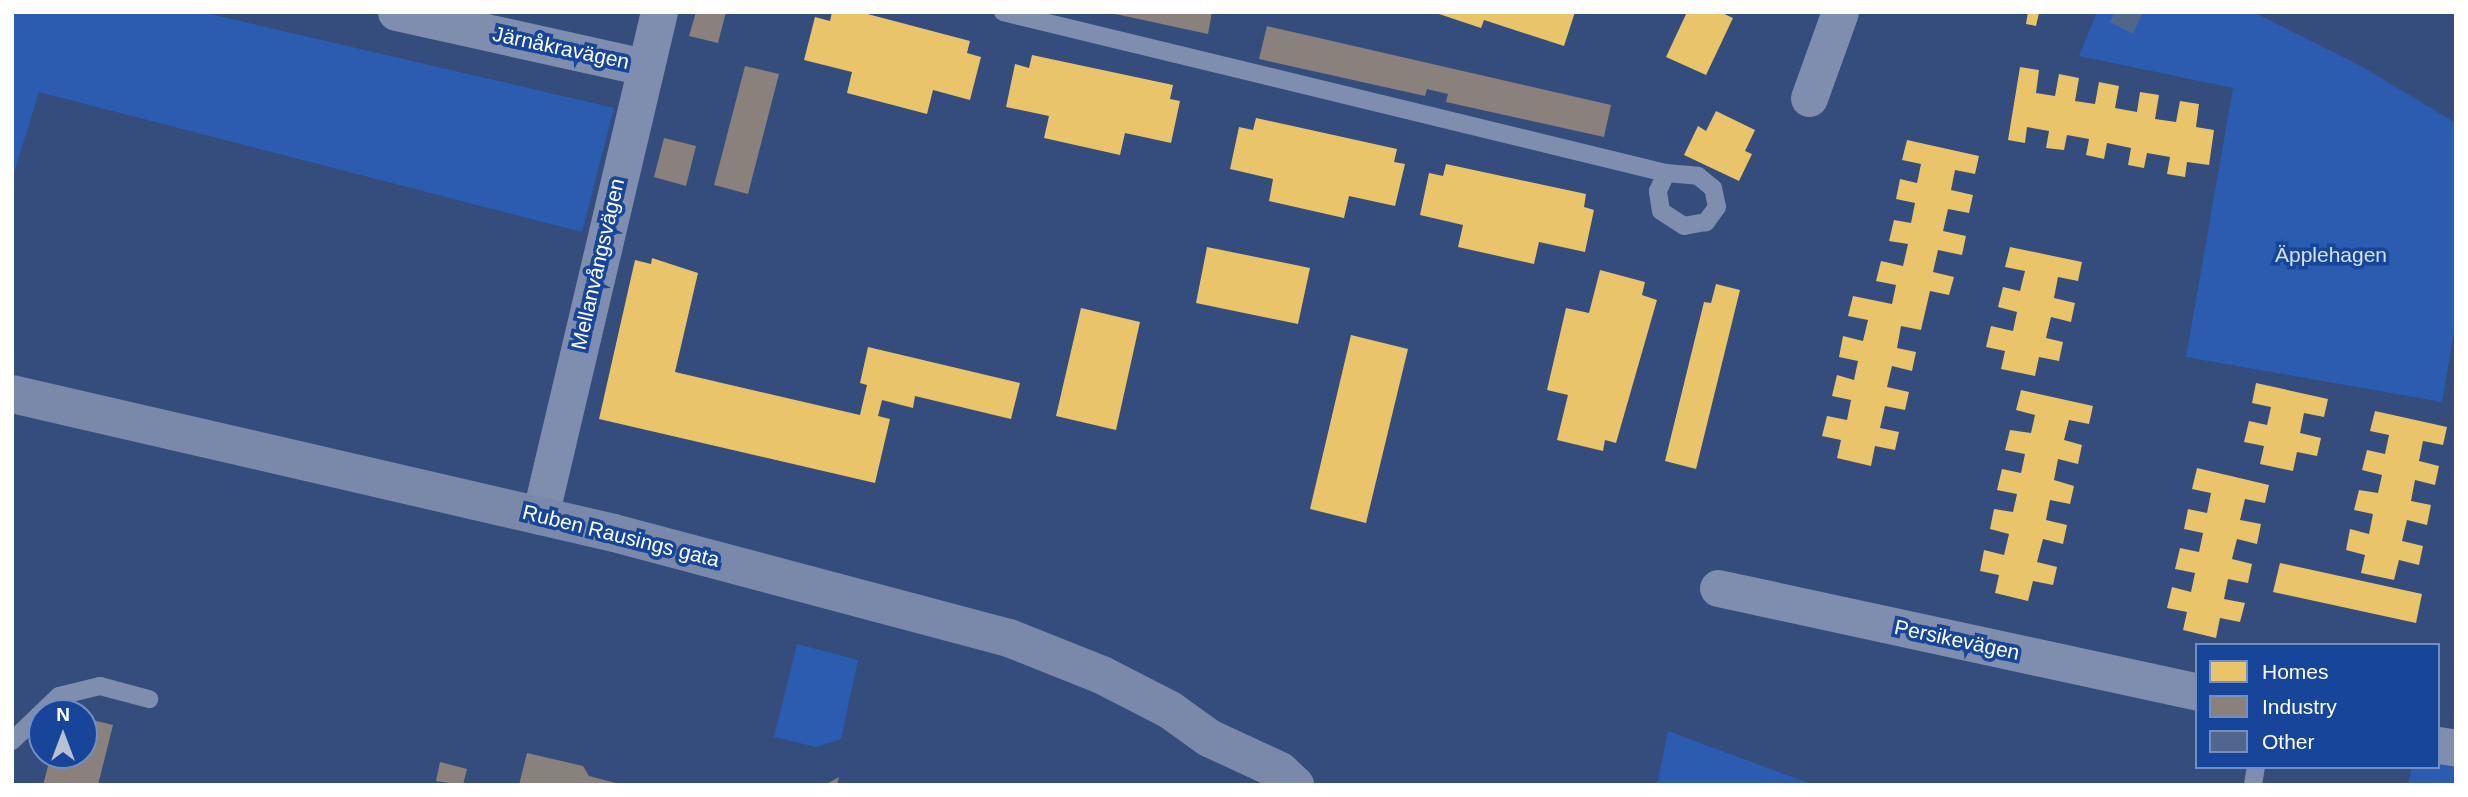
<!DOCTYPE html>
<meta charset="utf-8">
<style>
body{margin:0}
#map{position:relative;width:2468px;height:797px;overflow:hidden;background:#344d7c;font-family:Helvetica,sans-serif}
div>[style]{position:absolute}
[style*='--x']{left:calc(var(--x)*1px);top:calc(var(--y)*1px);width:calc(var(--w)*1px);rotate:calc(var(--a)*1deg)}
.green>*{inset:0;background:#2b5caf}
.homes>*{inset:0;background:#e9c46a}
.industry>*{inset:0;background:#8a817c}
.building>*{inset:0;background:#51668b}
.lane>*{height:18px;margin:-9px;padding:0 9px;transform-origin:9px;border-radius:9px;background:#7f8eae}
.street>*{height:37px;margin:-18.5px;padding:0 18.5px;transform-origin:18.5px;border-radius:18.5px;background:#7f8eae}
.secondary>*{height:38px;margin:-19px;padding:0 19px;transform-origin:19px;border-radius:19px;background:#7a89aa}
span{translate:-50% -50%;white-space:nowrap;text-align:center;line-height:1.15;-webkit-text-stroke:7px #16459a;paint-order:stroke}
.street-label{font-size:21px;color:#fff}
.park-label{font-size:21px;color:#d2e2fc}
.frame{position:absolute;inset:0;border:14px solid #fff;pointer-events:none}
.legend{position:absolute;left:2195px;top:643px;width:245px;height:126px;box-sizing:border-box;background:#16459a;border:2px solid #738fc2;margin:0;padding:9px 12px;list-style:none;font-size:21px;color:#fff}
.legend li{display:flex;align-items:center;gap:14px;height:35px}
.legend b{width:35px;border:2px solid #738fc2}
.north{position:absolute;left:28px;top:699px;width:70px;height:70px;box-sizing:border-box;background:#16459a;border:2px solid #738fc2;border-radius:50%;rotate:0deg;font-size:19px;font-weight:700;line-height:28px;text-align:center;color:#fff}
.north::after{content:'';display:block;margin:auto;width:24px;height:32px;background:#b8c1d1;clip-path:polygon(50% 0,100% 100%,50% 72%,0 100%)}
</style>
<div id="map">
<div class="green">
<div style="clip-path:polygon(12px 12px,201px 12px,614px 108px,582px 232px,39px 92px,12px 179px)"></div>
<div style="clip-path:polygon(2097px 12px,2253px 12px,2359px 65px,2456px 123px,2456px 320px,2442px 402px,2186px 357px,2233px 88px,2079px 56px)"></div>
<div style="clip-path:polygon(797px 644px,858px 660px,841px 739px,816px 747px,774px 737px)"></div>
<div style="clip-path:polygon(1668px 731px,1814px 785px,1657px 785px)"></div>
<div style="clip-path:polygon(2438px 764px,2456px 768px,2456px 785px,2408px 785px,2412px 767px)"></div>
</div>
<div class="homes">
<div style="clip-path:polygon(832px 12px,860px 12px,970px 41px,967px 53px,981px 57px,970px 100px,933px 90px,927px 114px,847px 93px,852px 72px,804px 60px,815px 17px,830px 21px)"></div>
<div style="clip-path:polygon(1433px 12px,1575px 12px,1564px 46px,1484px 20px,1481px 28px)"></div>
<div style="clip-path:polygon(1687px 12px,1720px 12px,1733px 18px,1706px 75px,1666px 57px)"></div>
<div style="clip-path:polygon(2028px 12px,2039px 13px,2036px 26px,2026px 24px)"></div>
<div style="clip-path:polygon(1032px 55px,1173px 85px,1170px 99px,1180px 101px,1171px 143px,1125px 133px,1120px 155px,1044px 138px,1049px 116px,1006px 107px,1015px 64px,1029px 68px)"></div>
<div style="clip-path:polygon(2020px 67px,2039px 70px,2036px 93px,2055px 96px,2059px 74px,2079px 78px,2075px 101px,2095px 104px,2099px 82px,2119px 86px,2115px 108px,2137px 112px,2140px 92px,2159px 95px,2155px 119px,2176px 122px,2180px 101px,2199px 104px,2196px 127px,2214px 130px,2209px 165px,2187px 162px,2185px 177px,2167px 174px,2170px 157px,2147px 153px,2144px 168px,2128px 165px,2131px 148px,2107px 143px,2104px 159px,2086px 155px,2089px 139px,2067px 135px,2064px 150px,2046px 148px,2049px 131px,2027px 127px,2025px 143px,2008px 140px)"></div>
<div style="clip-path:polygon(1716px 111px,1755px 130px,1745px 151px,1752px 154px,1739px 181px,1684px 155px,1698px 126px,1706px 131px)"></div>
<div style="clip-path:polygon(1256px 118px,1397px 149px,1394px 162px,1405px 164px,1395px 206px,1349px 196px,1344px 218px,1269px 201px,1273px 179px,1230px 169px,1239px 127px,1253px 130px)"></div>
<div style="clip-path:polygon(1907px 140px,1979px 156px,1975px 174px,1955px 170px,1951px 190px,1973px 195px,1969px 213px,1948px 209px,1943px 231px,1966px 236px,1962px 255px,1938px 250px,1933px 272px,1954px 277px,1949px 295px,1930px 291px,1921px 330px,1901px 326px,1897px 348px,1916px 352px,1912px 371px,1892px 366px,1887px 387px,1909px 392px,1905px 410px,1885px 406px,1880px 428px,1899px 432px,1895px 450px,1875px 446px,1871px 466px,1837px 458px,1841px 440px,1822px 436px,1827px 416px,1847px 420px,1851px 400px,1832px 396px,1837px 375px,1854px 380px,1858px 361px,1839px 357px,1843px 336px,1863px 341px,1868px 320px,1848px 316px,1853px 296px,1892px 304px,1896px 285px,1876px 281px,1881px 261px,1903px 266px,1908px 244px,1889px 241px,1894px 220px,1911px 223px,1915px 203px,1896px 199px,1900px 179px,1917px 183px,1921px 164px,1902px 160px)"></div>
<div style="clip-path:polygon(1446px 164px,1586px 194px,1584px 207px,1594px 210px,1585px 252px,1539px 242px,1534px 264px,1458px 247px,1463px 225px,1420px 215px,1429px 173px,1443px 176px)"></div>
<div style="clip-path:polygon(1207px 247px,1310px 268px,1298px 324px,1196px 303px)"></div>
<div style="clip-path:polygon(2010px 247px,2082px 262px,2078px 281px,2058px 277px,2054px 298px,2075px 303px,2071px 322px,2051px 317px,2046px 338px,2063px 342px,2059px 361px,2039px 357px,2035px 376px,2001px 369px,2005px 351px,1986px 347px,1991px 326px,2013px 331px,2017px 312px,1998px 307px,2003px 287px,2020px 291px,2025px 271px,2005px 267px)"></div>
<div style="clip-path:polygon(652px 258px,698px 273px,675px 372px,860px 415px,867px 385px,860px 383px,868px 347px,1020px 383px,1011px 419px,915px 396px,913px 408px,882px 400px,878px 416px,890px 419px,875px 483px,599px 419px,635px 260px,651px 264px)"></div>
<div style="clip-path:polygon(1600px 270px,1645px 282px,1642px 295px,1657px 300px,1616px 443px,1605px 440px,1603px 451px,1557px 440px,1568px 395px,1547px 390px,1566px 308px,1589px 313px)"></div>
<div style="clip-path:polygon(1716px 284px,1740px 290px,1696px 469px,1665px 461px,1704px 302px,1711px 303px)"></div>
<div style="clip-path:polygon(1081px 308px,1140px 322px,1116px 430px,1056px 416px)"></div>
<div style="clip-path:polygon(1351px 335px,1408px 349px,1366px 523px,1310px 509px)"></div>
<div style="clip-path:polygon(2256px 383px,2328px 399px,2324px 417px,2304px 413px,2300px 433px,2321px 438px,2317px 456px,2297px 452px,2293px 471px,2260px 464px,2264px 446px,2244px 442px,2249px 421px,2267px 425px,2271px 407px,2252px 403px)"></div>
<div style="clip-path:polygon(2021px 390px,2093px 406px,2089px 424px,2069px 420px,2064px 440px,2082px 445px,2078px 464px,2058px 459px,2054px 480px,2074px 486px,2070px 504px,2050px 500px,2046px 520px,2067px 525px,2063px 544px,2043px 539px,2037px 562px,2057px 567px,2053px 585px,2033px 581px,2028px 601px,1995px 593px,1999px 575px,1980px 571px,1984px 550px,2004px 555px,2009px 534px,1990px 529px,1994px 509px,2013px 512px,2017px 494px,1997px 490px,2002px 469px,2021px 473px,2025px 454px,2005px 450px,2010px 430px,2031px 433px,2035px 415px,2016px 410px)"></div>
<div style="clip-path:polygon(2375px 411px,2447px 427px,2443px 445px,2423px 441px,2419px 461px,2439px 466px,2435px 485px,2415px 480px,2411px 501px,2431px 505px,2427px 525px,2407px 520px,2402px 541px,2423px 546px,2419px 565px,2399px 560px,2394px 580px,2361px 573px,2365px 555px,2346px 550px,2350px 529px,2369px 534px,2373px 514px,2354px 510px,2359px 490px,2378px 493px,2382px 475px,2362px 470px,2367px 450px,2385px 454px,2389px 435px,2370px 431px)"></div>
<div style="clip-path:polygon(2197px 468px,2269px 485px,2265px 503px,2245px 499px,2240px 520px,2261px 524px,2257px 544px,2237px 539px,2232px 559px,2252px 564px,2248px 583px,2228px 579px,2224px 599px,2245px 603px,2240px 622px,2220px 618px,2216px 638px,2183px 630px,2187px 612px,2167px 608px,2172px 587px,2191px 592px,2195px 573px,2175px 569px,2180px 548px,2199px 552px,2203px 533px,2184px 529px,2188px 509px,2207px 513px,2211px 493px,2192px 489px)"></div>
<div style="clip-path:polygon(2280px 563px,2422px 594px,2416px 623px,2273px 592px)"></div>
</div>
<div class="industry">
<div style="clip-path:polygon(696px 12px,726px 12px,718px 43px,689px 36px)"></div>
<div style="clip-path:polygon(1106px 12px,1212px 12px,1208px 34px)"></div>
<div style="clip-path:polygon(1267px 26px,1611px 105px,1604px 137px,1446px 102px,1448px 94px,1427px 89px,1425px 96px,1259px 59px)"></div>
<div style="clip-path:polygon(745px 66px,779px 74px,748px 194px,714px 185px)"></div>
<div style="clip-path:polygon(664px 138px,696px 146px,686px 186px,654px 177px)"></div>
<div style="clip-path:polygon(84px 718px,113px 725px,98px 785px,43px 785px,51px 755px,84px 755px)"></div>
<div style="clip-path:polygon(527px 753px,583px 766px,589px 776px,623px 785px,519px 785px)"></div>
<div style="clip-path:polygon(440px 762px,467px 769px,463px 785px,436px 781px)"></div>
<div style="clip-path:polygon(839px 777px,837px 785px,825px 785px)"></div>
</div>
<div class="building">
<div style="clip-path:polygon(2114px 12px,2143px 12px,2133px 34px,2110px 22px)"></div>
</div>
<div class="lane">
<div style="--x:1003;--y:12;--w:682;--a:13.65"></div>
<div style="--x:1666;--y:173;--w:32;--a:5"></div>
<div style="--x:1698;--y:176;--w:19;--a:39"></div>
<div style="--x:1713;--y:188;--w:19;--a:78"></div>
<div style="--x:1717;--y:207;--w:19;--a:126"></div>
<div style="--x:1706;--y:222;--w:22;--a:170"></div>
<div style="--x:1684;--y:226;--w:27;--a:-147"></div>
<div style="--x:1661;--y:211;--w:20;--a:-99"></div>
<div style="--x:1658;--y:191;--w:20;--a:-66"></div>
<div style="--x:12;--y:741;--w:65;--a:-43.8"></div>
<div style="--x:59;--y:696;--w:42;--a:-13.7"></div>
<div style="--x:100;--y:686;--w:51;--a:14.9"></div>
<div style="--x:2253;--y:785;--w:18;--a:-81"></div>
</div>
<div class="street">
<div style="--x:396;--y:12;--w:254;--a:12.5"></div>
<div style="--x:1809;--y:98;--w:91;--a:-70.2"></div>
<div style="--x:540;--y:516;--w:518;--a:-76.72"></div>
<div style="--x:1718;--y:588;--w:490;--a:12.2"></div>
<div style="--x:2438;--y:745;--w:18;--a:9"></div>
</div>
<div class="secondary">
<div style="--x:12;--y:394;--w:618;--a:13"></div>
<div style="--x:614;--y:533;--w:409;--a:14.9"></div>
<div style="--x:1009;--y:638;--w:100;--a:21.7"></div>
<div style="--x:1102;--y:675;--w:76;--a:27.2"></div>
<div style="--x:1170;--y:710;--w:48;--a:35.7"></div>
<div style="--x:1209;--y:738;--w:78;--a:24.9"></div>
<div style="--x:1280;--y:771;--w:21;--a:43"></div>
</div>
<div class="street-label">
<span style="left:561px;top:48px;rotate:12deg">Järnåkravägen</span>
<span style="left:598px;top:264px;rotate:-77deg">Mellanvångsvägen</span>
<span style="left:621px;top:536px;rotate:14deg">Ruben Rausings gata</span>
<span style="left:1957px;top:640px;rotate:12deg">Persikevägen</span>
</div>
<div class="park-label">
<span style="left:2331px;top:255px">Äpplehagen</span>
</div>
<div class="frame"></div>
<ul class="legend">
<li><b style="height:19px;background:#e9c46a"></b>Homes</li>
<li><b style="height:19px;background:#8a817c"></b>Industry</li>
<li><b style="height:19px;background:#51668b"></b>Other</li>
</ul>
<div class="north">N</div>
</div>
